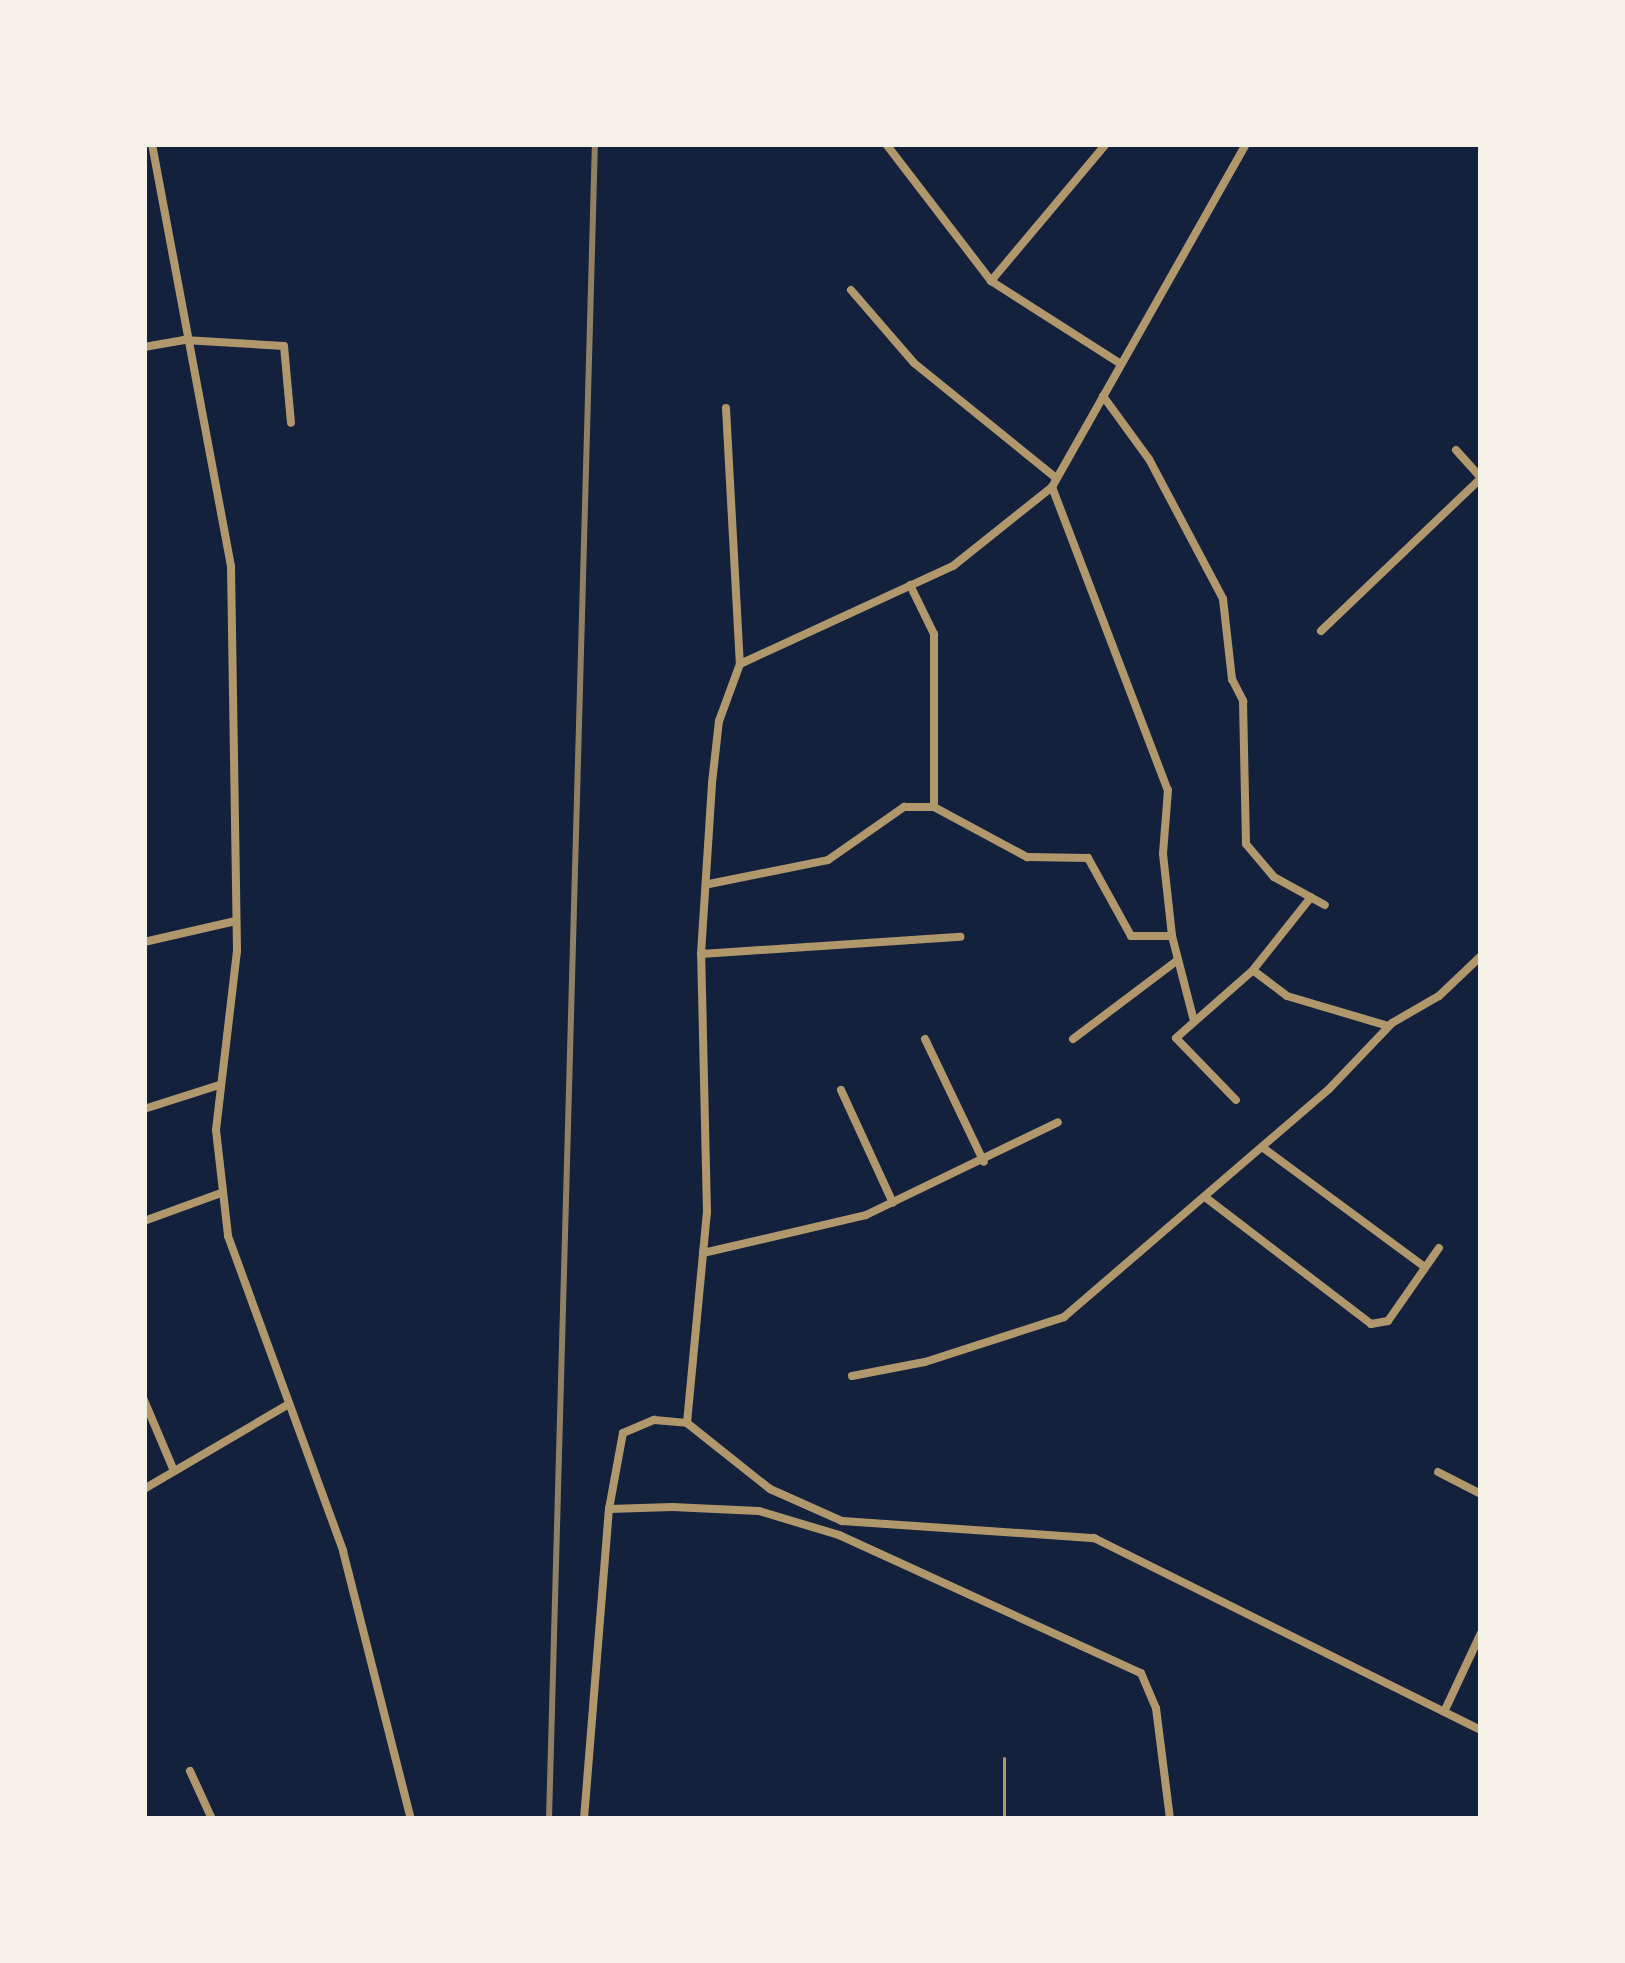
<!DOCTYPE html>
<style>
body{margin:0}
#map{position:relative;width:1625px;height:1963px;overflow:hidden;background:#14213d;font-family:Signika,sans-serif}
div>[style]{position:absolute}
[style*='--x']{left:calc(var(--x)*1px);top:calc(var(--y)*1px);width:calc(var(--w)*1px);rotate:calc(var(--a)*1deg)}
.service>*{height:3px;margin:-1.5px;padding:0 1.5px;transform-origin:1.5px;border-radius:1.5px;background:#b1986c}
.minor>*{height:8px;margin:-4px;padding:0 4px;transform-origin:4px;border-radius:4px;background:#b1986c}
.rail>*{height:6px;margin:-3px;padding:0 3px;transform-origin:3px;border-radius:3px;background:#918062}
span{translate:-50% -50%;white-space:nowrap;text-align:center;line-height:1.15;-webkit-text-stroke:10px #f6f1e7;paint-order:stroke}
.frame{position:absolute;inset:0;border:147px solid #f6f1e7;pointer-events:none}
</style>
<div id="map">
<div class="service">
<div style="--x:1004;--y:1819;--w:61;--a:-90"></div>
</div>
<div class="minor">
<div style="--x:152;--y:144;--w:430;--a:79.4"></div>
<div style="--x:231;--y:567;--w:384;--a:89.1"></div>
<div style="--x:237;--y:951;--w:180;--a:96.7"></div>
<div style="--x:216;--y:1130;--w:107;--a:83.5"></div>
<div style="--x:228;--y:1236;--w:335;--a:69.9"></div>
<div style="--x:343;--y:1551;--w:276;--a:75.8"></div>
<div style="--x:886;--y:144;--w:173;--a:52.5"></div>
<div style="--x:991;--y:281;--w:154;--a:32.6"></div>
<div style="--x:991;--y:281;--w:179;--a:-50"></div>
<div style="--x:851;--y:290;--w:96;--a:49.2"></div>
<div style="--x:914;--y:363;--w:183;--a:39"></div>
<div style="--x:144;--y:347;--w:41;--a:-9.9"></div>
<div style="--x:184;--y:340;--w:100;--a:3.4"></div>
<div style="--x:284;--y:346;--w:77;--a:84.8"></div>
<div style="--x:1103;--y:396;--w:78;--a:53.9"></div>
<div style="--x:1149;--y:459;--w:158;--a:62.1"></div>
<div style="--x:1223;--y:599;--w:81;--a:83.6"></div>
<div style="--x:1232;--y:679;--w:25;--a:63"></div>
<div style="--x:1243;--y:701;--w:143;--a:88.8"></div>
<div style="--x:1246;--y:844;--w:43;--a:49.7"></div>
<div style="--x:1274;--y:877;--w:58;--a:28.8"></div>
<div style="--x:726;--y:408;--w:256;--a:86.9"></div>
<div style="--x:1456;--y:450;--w:38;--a:48"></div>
<div style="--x:1052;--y:487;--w:324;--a:69.1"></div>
<div style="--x:1168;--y:790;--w:64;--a:94.5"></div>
<div style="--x:1163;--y:854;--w:82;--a:83.7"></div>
<div style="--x:1172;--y:936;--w:88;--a:75.5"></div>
<div style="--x:910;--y:585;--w:55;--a:63.9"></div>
<div style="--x:934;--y:634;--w:173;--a:90"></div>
<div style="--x:1321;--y:631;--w:221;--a:-43.7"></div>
<div style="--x:709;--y:884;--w:121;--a:-11.4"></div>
<div style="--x:828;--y:860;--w:93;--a:-34.9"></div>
<div style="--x:904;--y:807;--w:30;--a:0"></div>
<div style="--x:934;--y:807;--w:106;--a:28.3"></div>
<div style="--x:1027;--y:857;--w:61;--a:0.9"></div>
<div style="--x:1088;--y:858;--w:89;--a:61.1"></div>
<div style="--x:1131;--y:936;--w:41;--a:0"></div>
<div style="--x:144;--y:942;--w:94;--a:-12.9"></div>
<div style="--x:701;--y:954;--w:260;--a:-3.8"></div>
<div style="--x:1254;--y:971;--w:41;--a:37.1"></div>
<div style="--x:1287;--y:996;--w:105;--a:16.5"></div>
<div style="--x:925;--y:1039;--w:136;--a:64.4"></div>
<div style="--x:1073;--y:1039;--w:131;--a:-37"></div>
<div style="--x:841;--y:1090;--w:124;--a:65.3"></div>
<div style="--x:1236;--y:1100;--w:86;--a:-134.1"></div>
<div style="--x:1176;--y:1038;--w:103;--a:-41.4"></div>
<div style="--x:1253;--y:970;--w:93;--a:-51.5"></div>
<div style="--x:144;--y:1109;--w:79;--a:-17.7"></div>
<div style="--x:1262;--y:1147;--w:202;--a:36.4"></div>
<div style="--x:1205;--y:1197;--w:209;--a:37.4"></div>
<div style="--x:1371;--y:1324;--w:17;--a:-10"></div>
<div style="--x:1388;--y:1321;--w:89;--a:-55.1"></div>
<div style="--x:144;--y:1221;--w:82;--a:-20"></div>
<div style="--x:703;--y:1253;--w:167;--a:-13.1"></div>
<div style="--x:866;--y:1215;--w:213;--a:-25.8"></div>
<div style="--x:852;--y:1376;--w:74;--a:-10.9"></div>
<div style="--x:925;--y:1362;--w:146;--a:-17.9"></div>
<div style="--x:1064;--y:1317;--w:350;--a:-40.7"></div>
<div style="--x:1329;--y:1089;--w:91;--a:-46.3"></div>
<div style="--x:1392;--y:1023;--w:54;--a:-29.9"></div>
<div style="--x:1439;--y:996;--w:58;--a:-43.6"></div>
<div style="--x:144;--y:1400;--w:77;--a:67.1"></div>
<div style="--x:687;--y:1423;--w:212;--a:-84.6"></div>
<div style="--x:707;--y:1212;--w:258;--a:-91.3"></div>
<div style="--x:701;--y:954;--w:171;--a:-86.3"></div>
<div style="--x:712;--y:783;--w:62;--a:-83.6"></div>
<div style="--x:719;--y:721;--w:61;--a:-69.8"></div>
<div style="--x:740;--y:664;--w:234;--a:-24.7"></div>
<div style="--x:953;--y:566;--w:127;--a:-38.6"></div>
<div style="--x:1052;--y:487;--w:394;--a:-60.5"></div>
<div style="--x:1438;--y:1472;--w:48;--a:27.1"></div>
<div style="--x:144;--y:1489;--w:168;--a:-30.4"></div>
<div style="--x:609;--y:1509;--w:77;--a:-79.6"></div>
<div style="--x:623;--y:1433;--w:34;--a:-23"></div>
<div style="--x:654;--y:1420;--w:33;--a:5"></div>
<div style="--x:687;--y:1423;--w:106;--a:38.5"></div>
<div style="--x:770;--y:1489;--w:79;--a:24"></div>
<div style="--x:842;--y:1521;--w:253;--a:3.9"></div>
<div style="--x:1094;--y:1538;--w:432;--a:26.4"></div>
<div style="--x:1444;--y:1712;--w:87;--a:-64.9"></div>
<div style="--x:190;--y:1771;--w:53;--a:65.4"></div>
<div style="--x:584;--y:1819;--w:311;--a:-85.4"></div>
<div style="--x:609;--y:1509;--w:63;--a:-1.8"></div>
<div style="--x:672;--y:1507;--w:87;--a:2.6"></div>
<div style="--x:759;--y:1511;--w:84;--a:16.7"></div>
<div style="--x:839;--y:1535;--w:332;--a:24.6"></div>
<div style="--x:1141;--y:1673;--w:38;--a:67"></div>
<div style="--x:1156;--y:1708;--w:112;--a:82.8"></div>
</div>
<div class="rail">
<div style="--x:549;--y:1819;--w:1676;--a:-88.43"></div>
</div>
<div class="frame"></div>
</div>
